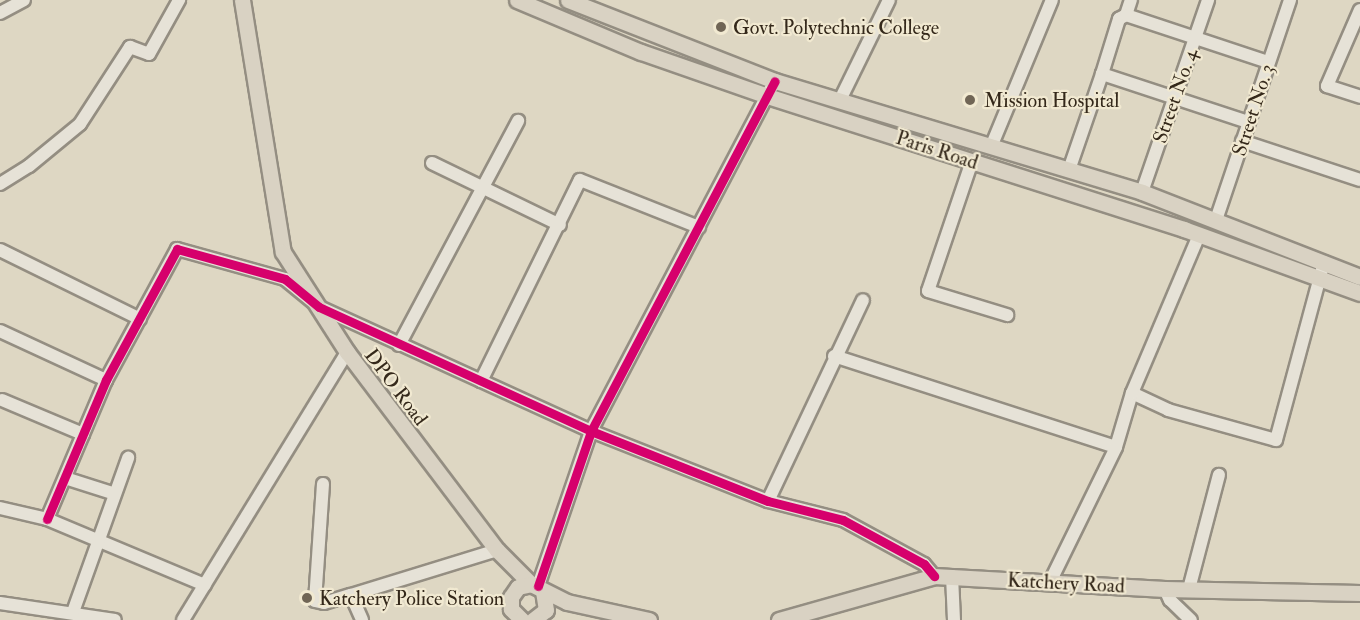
<!DOCTYPE html>
<style>
body{margin:0}
#map{position:relative;width:1360px;height:620px;overflow:hidden;background:#ded7c3;font-family:"IM FELL Double Pica",serif}
div>[style]{position:absolute}
[style*='--x']{left:calc(var(--x)*1px);top:calc(var(--y)*1px);width:calc(var(--w)*1px);rotate:calc(var(--a)*1deg)}
.roads{filter:drop-shadow(2px 0 #948e82) drop-shadow(-2px 0 #948e82) drop-shadow(0 2px #948e82) drop-shadow(0 -2px #948e82)}
.minor>*{height:12px;margin:-6px;padding:0 6px;transform-origin:6px;border-radius:6px;background:#e6e2d7}
.major>*{height:15px;margin:-7.5px;padding:0 7.5px;transform-origin:7.5px;border-radius:7.5px;background:#d9d2c3}
.cycleway>*{height:9px;margin:-4.5px;padding:0 4.5px;transform-origin:4.5px;border-radius:4.5px;background:#d6006c}
.dots>*{width:16px;height:16px;translate:-50% -50%;box-sizing:border-box;border:3px solid #f1e9d1;border-radius:50%}
span{translate:-50% -50%;white-space:nowrap;text-align:center;line-height:1.15;-webkit-text-stroke:4.5px #f1e9d1;paint-order:stroke}
.poi-label{font-size:20px;color:#34281a}
.left{translate:0 -50%;text-align:left}
.street-label{font-size:20px;color:#34281a}
</style>
<div id="map">
<div class="roads">
<div class="minor">
<div style="--x:1360;--y:10;--w:83;--a:113.5"></div>
<div style="--x:1327;--y:86;--w:35;--a:18"></div>
<div style="--x:0;--y:13;--w:27;--a:-28"></div>
<div style="--x:1126;--y:15;--w:16;--a:-72"></div>
<div style="--x:840;--y:100;--w:111;--a:-63.9"></div>
<div style="--x:1248;--y:122;--w:154;--a:-161.8"></div>
<div style="--x:1102;--y:74;--w:58;--a:-72.8"></div>
<div style="--x:1119;--y:19;--w:8;--a:-30"></div>
<div style="--x:1126;--y:15;--w:150;--a:18.3"></div>
<div style="--x:1242;--y:141;--w:124;--a:18.3"></div>
<div style="--x:991;--y:147;--w:159;--a:-67.5"></div>
<div style="--x:972;--y:161;--w:137;--a:108.7"></div>
<div style="--x:928;--y:291;--w:83;--a:16.9"></div>
<div style="--x:432;--y:163;--w:142;--a:25.8"></div>
<div style="--x:1069;--y:170;--w:102;--a:-71"></div>
<div style="--x:0;--y:184;--w:34;--a:-32"></div>
<div style="--x:29;--y:166;--w:66;--a:-39.5"></div>
<div style="--x:80;--y:124;--w:92;--a:-57"></div>
<div style="--x:130;--y:47;--w:20;--a:20"></div>
<div style="--x:149;--y:54;--w:62;--a:-60.9"></div>
<div style="--x:1142;--y:192;--w:203;--a:-71"></div>
<div style="--x:1216;--y:220;--w:232;--a:-71.4"></div>
<div style="--x:0;--y:250;--w:156;--a:26.2"></div>
<div style="--x:0;--y:331;--w:117;--a:24.8"></div>
<div style="--x:399;--y:345;--w:254;--a:-62"></div>
<div style="--x:834;--y:356;--w:296;--a:17.9"></div>
<div style="--x:481;--y:381;--w:224;--a:-63.8"></div>
<div style="--x:580;--y:180;--w:128;--a:21.6"></div>
<div style="--x:1132;--y:393;--w:40;--a:25"></div>
<div style="--x:1168;--y:410;--w:112;--a:15.5"></div>
<div style="--x:1276;--y:440;--w:184;--a:-74.9"></div>
<div style="--x:2;--y:400;--w:88;--a:22.8"></div>
<div style="--x:65;--y:478;--w:52;--a:17.7"></div>
<div style="--x:323;--y:484;--w:117;--a:93.9"></div>
<div style="--x:315;--y:601;--w:9;--a:13"></div>
<div style="--x:324;--y:603;--w:28;--a:-17"></div>
<div style="--x:351;--y:595;--w:153;--a:-17.1"></div>
<div style="--x:768;--y:501;--w:222;--a:-64.7"></div>
<div style="--x:0;--y:508;--w:48;--a:13.2"></div>
<div style="--x:47;--y:519;--w:171;--a:22.7"></div>
<div style="--x:47;--y:519;--w:151;--a:-67"></div>
<div style="--x:106;--y:380;--w:149;--a:-61.5"></div>
<div style="--x:177;--y:249;--w:112;--a:15.5"></div>
<div style="--x:285;--y:279;--w:44;--a:39.5"></div>
<div style="--x:319;--y:307;--w:299;--a:24.5"></div>
<div style="--x:591;--y:431;--w:190;--a:21.6"></div>
<div style="--x:768;--y:501;--w:77;--a:14.2"></div>
<div style="--x:843;--y:520;--w:92;--a:28.5"></div>
<div style="--x:924;--y:564;--w:16;--a:50"></div>
<div style="--x:952;--y:576;--w:44;--a:87.4"></div>
<div style="--x:1050;--y:582;--w:150;--a:-63.9"></div>
<div style="--x:1116;--y:447;--w:56;--a:-73.5"></div>
<div style="--x:1132;--y:393;--w:172;--a:-67"></div>
<div style="--x:538;--y:586;--w:164;--a:-71.1"></div>
<div style="--x:591;--y:431;--w:395;--a:-62.3"></div>
<div style="--x:1165;--y:589;--w:12;--a:66"></div>
<div style="--x:1170;--y:600;--w:29;--a:44"></div>
<div style="--x:1189;--y:589;--w:118;--a:-75.3"></div>
<div style="--x:351;--y:595;--w:27;--a:66"></div>
<div style="--x:0;--y:603;--w:116;--a:8.4"></div>
<div style="--x:73;--y:612;--w:164;--a:-70.3"></div>
<div style="--x:183;--y:620;--w:314;--a:-58.5"></div>
</div>
<div class="major">
<div style="--x:242;--y:0;--w:255;--a:80.8"></div>
<div style="--x:283;--y:252;--w:119;--a:57.4"></div>
<div style="--x:347;--y:352;--w:248;--a:52.9"></div>
<div style="--x:497;--y:550;--w:48;--a:45"></div>
<div style="--x:517;--y:0;--w:134;--a:22.8"></div>
<div style="--x:641;--y:52;--w:133;--a:19.2"></div>
<div style="--x:767;--y:96;--w:438;--a:17.7"></div>
<div style="--x:1184;--y:229;--w:187;--a:20"></div>
<div style="--x:568;--y:0;--w:222;--a:21.4"></div>
<div style="--x:775;--y:81;--w:383;--a:16.8"></div>
<div style="--x:1142;--y:192;--w:234;--a:21.3"></div>
<div style="--x:522;--y:620;--w:16;--a:-135"></div>
<div style="--x:511;--y:609;--w:12;--a:-90"></div>
<div style="--x:511;--y:597;--w:12;--a:-55"></div>
<div style="--x:518;--y:587;--w:13;--a:-13"></div>
<div style="--x:531;--y:584;--w:40;--a:26.6"></div>
<div style="--x:567;--y:602;--w:84;--a:12.4"></div>
<div style="--x:533;--y:620;--w:16;--a:-38"></div>
<div style="--x:546;--y:610;--w:19;--a:-99"></div>
<div style="--x:779;--y:620;--w:161;--a:-15.8"></div>
<div style="--x:934;--y:576;--w:231;--a:3.2"></div>
<div style="--x:1165;--y:589;--w:195;--a:1.2"></div>
</div>
</div>
<div class="cycleway">
<div style="--x:47;--y:519;--w:151;--a:-67"></div>
<div style="--x:106;--y:380;--w:149;--a:-61.5"></div>
<div style="--x:177;--y:249;--w:112;--a:15.5"></div>
<div style="--x:285;--y:279;--w:44;--a:39.5"></div>
<div style="--x:319;--y:307;--w:299;--a:24.5"></div>
<div style="--x:591;--y:431;--w:190;--a:21.6"></div>
<div style="--x:768;--y:501;--w:77;--a:14.2"></div>
<div style="--x:843;--y:520;--w:92;--a:28.5"></div>
<div style="--x:924;--y:564;--w:16;--a:50"></div>
<div style="--x:538;--y:586;--w:164;--a:-71.1"></div>
<div style="--x:591;--y:431;--w:395;--a:-62.3"></div>
</div>
<div class="dots">
<div style="left:721px;top:27px;background:#706555"></div>
<div style="left:970px;top:100px;background:#706555"></div>
<div style="left:307px;top:598px;background:#706555"></div>
</div>
<div class="poi-label">
<span class="left" style="left:733px;top:27px">Govt. Polytechnic College</span>
<span class="left" style="left:984px;top:100px">Mission Hospital</span>
<span class="left" style="left:319px;top:598px">Katchery Police Station</span>
</div>
<div class="street-label">
<span style="left:1175px;top:96px;rotate:-71deg">Street No. 4</span>
<span style="left:1253px;top:110px;rotate:-72deg">Street No. 3</span>
<span style="left:937px;top:150px;rotate:18deg">Paris Road</span>
<span style="left:396px;top:387px;rotate:53deg">DPO Road</span>
<span style="left:1066px;top:583px;rotate:3deg">Katchery Road</span>
</div>
</div>
